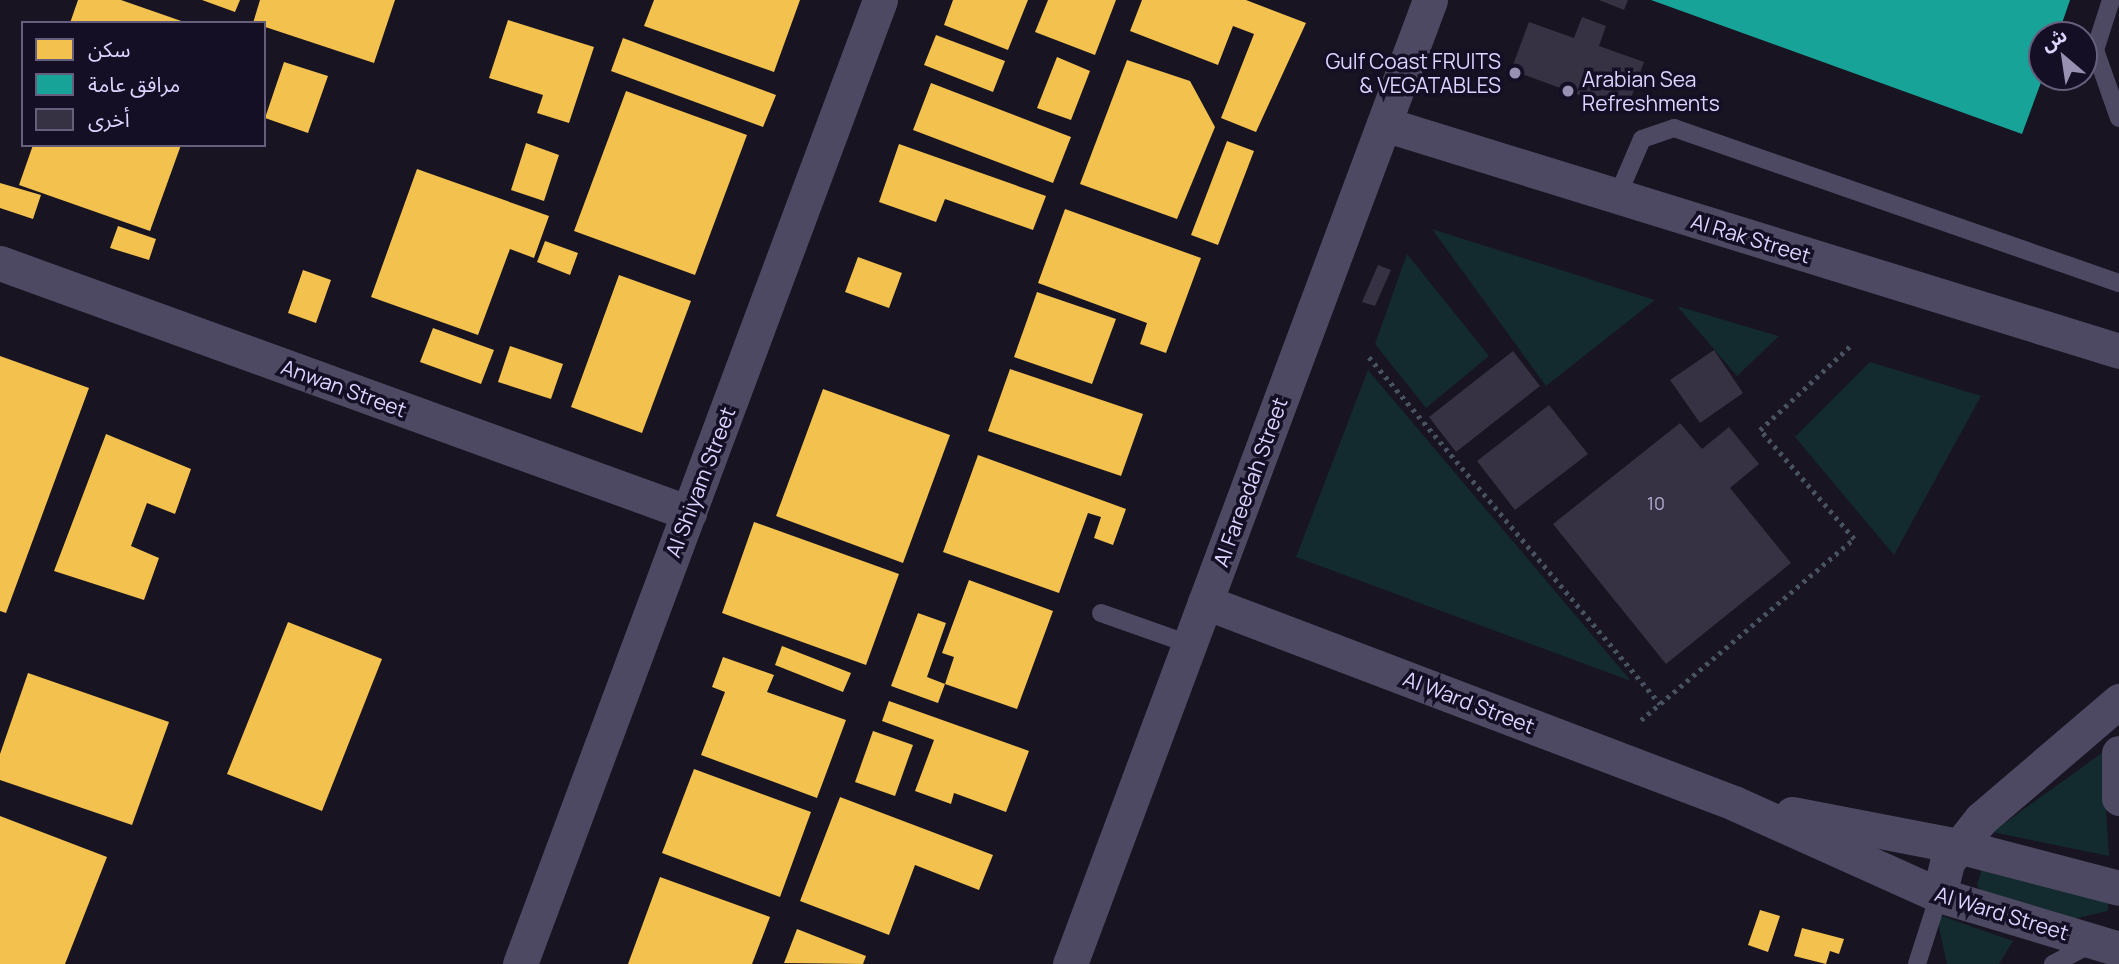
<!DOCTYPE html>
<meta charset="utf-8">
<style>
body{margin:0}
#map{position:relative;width:2119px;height:964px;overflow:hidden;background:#181421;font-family:Manrope,"Noto Sans Arabic",sans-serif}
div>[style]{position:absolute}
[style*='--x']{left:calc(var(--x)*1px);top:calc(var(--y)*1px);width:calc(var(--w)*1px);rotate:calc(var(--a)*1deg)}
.green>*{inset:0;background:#132b2f}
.homes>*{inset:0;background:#f2c14e}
.public>*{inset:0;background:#17a398}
.building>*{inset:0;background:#363243}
.path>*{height:4.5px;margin-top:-2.25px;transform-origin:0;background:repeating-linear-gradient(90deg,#485362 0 3.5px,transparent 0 8.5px)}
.service>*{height:18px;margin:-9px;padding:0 9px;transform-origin:9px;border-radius:9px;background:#4d4962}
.minor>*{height:35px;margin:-17.5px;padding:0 17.5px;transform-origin:17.5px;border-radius:17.5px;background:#4d4962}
.dots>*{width:19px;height:19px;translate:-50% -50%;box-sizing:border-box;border:4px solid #150f26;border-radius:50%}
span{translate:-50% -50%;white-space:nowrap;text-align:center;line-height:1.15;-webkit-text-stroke:7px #150f26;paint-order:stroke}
.number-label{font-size:18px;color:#b3acd0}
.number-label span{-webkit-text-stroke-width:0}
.poi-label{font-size:21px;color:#ddd4ff}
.right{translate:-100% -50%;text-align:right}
.left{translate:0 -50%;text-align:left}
.street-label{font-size:21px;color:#ddd4ff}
.legend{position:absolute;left:21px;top:21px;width:245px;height:126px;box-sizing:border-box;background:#150f26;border:2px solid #655e7d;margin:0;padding:9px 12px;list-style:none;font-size:21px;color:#ddd4ff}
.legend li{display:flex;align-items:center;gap:14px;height:35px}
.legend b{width:35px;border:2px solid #655e7d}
.north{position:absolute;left:2028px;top:21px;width:70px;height:70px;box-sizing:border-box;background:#150f26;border:2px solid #655e7d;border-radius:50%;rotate:331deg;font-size:19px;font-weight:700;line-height:28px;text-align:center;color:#ddd4ff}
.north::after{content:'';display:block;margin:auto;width:24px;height:32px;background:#9891b1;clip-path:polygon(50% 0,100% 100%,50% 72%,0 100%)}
</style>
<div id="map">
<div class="green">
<div style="clip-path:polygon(1432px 229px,1655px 300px,1546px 386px)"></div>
<div style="clip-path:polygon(1407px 254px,1489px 356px,1426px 408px,1375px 344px)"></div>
<div style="clip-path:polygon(1677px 306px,1778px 336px,1779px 336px,1737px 376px)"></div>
<div style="clip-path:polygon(1870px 362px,1981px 396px,1894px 555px,1795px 437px)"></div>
<div style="clip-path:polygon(1368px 370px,1631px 681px,1296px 557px)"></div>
<div style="clip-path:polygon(2102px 753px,2109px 856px,1992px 832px)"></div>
<div style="clip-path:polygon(1983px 865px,2108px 899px,2108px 911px,2073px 919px,1988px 896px,1977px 886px)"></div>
<div style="clip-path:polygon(1936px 914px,2013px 941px,1999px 964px,1947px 964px)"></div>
</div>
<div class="homes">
<div style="clip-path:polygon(78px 0,121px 0,187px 23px,70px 23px)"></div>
<div style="clip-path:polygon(202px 0,240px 0,235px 12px)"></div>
<div style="clip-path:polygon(260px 0,395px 0,374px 63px,253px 23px)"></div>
<div style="clip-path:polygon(654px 0,800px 0,774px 72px,644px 26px)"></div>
<div style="clip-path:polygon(953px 0,1028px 0,1008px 50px,944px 25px)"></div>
<div style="clip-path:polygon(1048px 0,1116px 0,1095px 55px,1035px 32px)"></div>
<div style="clip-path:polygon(1142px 0,1246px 0,1306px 23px,1256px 132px,1221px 118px,1254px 34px,1233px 26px,1218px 65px,1130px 31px)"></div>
<div style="clip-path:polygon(508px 20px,594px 47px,569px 123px,537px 113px,543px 95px,489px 78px)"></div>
<div style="clip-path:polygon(936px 35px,1005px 61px,993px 92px,924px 65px)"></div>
<div style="clip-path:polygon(623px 38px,776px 95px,763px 127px,611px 71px)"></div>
<div style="clip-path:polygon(1057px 57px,1090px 71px,1071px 120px,1037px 108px)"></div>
<div style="clip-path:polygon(1127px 60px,1190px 81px,1215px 127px,1177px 219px,1080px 184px)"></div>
<div style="clip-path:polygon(284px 62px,328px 76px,308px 133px,265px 118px)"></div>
<div style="clip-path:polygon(931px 83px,1071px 137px,1053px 183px,913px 130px)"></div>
<div style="clip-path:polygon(626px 91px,747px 135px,695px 275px,574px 231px)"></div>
<div style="clip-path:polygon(1227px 141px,1254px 151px,1218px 245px,1191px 235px)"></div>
<div style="clip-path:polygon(526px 143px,559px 155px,544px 201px,511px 190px)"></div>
<div style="clip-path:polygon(899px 144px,1046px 196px,1033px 230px,945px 199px,936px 222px,879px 202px)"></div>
<div style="clip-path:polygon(33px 145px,181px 145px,150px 231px,19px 185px)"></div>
<div style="clip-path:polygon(417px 169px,549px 216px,534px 258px,510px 249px,478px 335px,371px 297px)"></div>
<div style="clip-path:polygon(0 183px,41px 195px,33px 219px,0 208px)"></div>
<div style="clip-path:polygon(1065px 209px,1201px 258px,1166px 353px,1140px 344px,1147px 323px,1038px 283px)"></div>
<div style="clip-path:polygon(118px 226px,156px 239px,149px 260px,110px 248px)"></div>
<div style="clip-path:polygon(545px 241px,578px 253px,570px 275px,537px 262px)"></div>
<div style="clip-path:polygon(858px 257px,902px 273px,889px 308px,845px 292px)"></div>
<div style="clip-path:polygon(303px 270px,331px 280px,316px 323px,288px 313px)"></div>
<div style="clip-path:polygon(619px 275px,691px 301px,642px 433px,571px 407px)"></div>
<div style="clip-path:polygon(1037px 292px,1116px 319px,1092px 384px,1014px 357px)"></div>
<div style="clip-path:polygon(433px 328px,494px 350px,481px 384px,420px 362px)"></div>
<div style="clip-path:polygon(510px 346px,563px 364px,551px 399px,498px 382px)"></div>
<div style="clip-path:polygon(0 356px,89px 388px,6px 613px,0 611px)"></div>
<div style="clip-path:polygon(1010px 369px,1143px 414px,1121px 476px,988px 431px)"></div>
<div style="clip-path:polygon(823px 389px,950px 435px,903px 563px,776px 516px)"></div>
<div style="clip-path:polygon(106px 434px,191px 469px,175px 514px,147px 503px,131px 546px,159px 558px,144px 600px,54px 571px)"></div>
<div style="clip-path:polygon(978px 455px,1126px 509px,1113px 545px,1094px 538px,1101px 517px,1088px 513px,1059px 593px,943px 552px)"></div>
<div style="clip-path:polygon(754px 522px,899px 574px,866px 665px,722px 613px)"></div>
<div style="clip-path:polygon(969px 580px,1053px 611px,1017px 709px,945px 684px,954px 657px,942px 653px)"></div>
<div style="clip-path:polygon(918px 613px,946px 623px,927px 677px,945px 684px,938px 703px,891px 686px)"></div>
<div style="clip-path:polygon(288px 622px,382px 659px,322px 811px,227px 774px)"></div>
<div style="clip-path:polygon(782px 646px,851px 673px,843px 692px,775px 665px)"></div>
<div style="clip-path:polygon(723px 657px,774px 675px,767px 692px,846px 720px,817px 798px,701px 755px,725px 692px,712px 687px)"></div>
<div style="clip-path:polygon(28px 673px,169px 722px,132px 825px,0 780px,0 754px)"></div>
<div style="clip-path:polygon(889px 701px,1029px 751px,1006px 812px,954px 793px,951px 804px,915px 791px,934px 740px,882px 721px)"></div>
<div style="clip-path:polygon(873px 731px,913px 745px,895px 796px,855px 782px)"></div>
<div style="clip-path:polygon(694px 769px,811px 812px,780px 897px,662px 853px)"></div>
<div style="clip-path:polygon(840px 797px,993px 855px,979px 890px,915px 865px,889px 935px,800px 901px)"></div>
<div style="clip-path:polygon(0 816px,107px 857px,65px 964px,0 964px)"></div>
<div style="clip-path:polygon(660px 877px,770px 917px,752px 964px,628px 964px)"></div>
<div style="clip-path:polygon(1760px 910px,1780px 916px,1768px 952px,1748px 945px)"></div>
<div style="clip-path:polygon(1802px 928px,1844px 939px,1839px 954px,1830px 951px,1826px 964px,1794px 956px)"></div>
<div style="clip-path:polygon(797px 929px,866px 956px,863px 964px,784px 963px)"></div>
</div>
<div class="public">
<div style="clip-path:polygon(1651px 0,2070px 0,2058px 35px,2042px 35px,2043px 77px,2022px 134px)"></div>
</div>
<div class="building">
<div style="clip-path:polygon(1599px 0,1628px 0,1624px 10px)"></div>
<div style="clip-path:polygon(1582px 17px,1606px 26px,1599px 46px,1644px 62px,1626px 112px,1511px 70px,1529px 22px,1574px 38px)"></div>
<div style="clip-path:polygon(1378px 265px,1391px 270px,1375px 306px,1362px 302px)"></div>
<div style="clip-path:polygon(1714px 350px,1743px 393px,1700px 423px,1670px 380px)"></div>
<div style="clip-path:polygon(1513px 351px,1540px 386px,1456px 452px,1429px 417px)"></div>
<div style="clip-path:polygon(1549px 405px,1588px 454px,1515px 510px,1477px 461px)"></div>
<div style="clip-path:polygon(1680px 423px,1702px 449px,1729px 427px,1759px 464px,1730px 488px,1791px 563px,1666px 664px,1553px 524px)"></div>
</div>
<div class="path">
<div style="--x:1369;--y:357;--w:453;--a:50"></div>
<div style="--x:1641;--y:720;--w:280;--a:-40.4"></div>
<div style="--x:1854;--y:539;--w:144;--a:-130.8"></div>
<div style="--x:1760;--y:430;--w:123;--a:-43"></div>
</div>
<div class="service">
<div style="--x:2111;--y:0;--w:52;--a:107.7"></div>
<div style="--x:2095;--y:50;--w:72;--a:70.6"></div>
<div style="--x:1617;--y:197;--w:63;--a:-66.7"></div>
<div style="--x:1642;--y:139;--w:34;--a:-19"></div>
<div style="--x:1674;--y:128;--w:471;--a:19.2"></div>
<div style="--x:1101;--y:613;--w:93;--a:19.4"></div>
<div style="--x:1917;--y:964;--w:72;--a:-72.3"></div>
<div style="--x:2053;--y:964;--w:45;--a:-27.7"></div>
</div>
<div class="minor">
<div style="--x:1384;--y:124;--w:769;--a:17.16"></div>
<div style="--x:0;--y:263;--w:733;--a:19.94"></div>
<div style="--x:1205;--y:602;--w:566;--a:20.8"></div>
<div style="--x:1734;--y:803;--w:225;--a:24.2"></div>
<div style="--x:1939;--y:895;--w:188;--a:16.7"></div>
<div style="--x:2119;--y:753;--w:45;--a:90"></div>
<div style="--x:1792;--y:814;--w:169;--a:10.9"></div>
<div style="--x:1958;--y:846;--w:166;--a:14.6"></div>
<div style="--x:1939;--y:895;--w:34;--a:-76"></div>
<div style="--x:1947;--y:862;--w:55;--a:-51.7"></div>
<div style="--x:1981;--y:819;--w:182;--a:-40.5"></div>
<div style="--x:520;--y:964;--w:1029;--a:-69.52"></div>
<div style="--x:1070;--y:964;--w:1029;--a:-69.52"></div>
</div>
<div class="dots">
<div style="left:1515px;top:73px;background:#9891b1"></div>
<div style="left:1568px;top:91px;background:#9891b1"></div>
</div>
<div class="number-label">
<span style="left:1656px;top:503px">10</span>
</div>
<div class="poi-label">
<span class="right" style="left:1501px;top:73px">Gulf Coast FRUITS<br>&amp; VEGATABLES</span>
<span class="left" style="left:1582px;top:91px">Arabian Sea<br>Refreshments</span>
</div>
<div class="street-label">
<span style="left:1751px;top:238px;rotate:17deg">Al Rak Street</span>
<span style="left:344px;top:388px;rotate:20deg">Anwan Street</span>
<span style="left:700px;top:482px;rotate:-69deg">Al Shiyam Street</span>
<span style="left:1250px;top:482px;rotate:-70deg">Al Fareedah Street</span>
<span style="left:1469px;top:702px;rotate:21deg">Al Ward Street</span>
<span style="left:2002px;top:913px;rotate:17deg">Al Ward Street</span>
</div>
<ul class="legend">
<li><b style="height:19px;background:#f2c14e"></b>سكن</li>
<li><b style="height:19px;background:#17a398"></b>مرافق عامة</li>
<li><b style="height:19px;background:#363243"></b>أخرى</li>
</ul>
<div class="north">ش</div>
</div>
